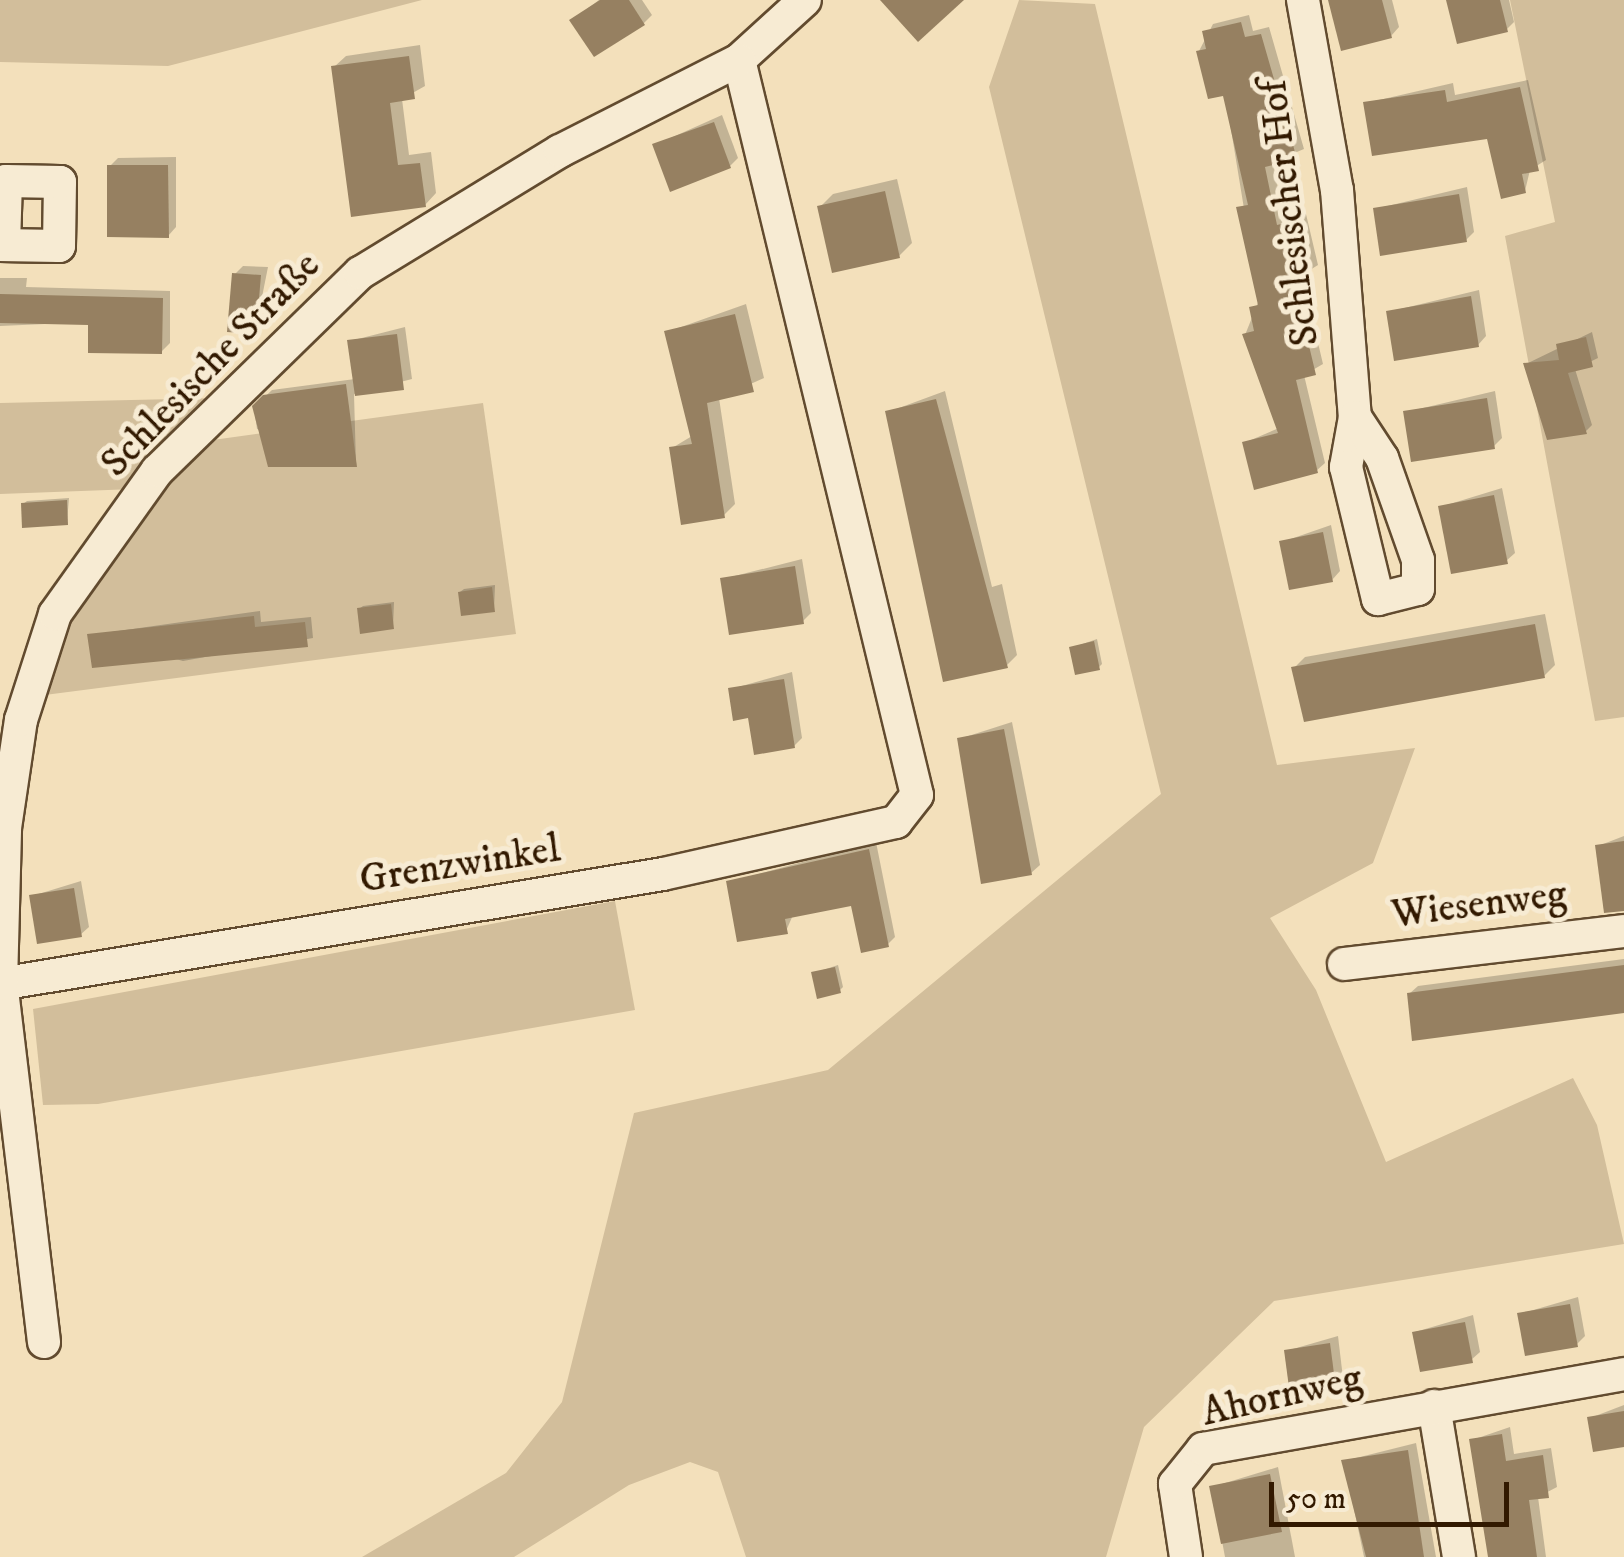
<!DOCTYPE html>
<meta charset="utf-8">
<style>
body{margin:0}
#map{position:relative;width:1624px;height:1557px;overflow:hidden;background:#f3e0bb;font-family:"IM FELL DW Pica",serif}
div>[style]{position:absolute}
[style*='--x']{left:calc(var(--x)*1px);top:calc(var(--y)*1px);width:calc(var(--w)*1px);rotate:calc(var(--a)*1deg)}
.green>*{inset:0;background:#d2be9b}
.shadow>*{inset:0;background:#0003}
.building>*{inset:0;background:#968061}
.roads{filter:drop-shadow(2px 0 #624b2f) drop-shadow(-2px 0 #624b2f) drop-shadow(0 2px #624b2f) drop-shadow(0 -2px #624b2f)}
.minor>*{height:32px;margin:-16px;padding:0 16px;transform-origin:16px;border-radius:16px;background:#f7ebd3}
span{translate:-50% -50%;white-space:nowrap;text-align:center;line-height:1.15;-webkit-text-stroke:10px #f7ebd3;paint-order:stroke}
.street-label{font-size:40px;color:#321900}
.scale{position:absolute;left:1269px;top:1482px;width:240px;height:45px;box-sizing:border-box;border:5px solid #321900;border-top:0;padding-left:12px;font-size:30px;line-height:35px;white-space:nowrap;color:#321900;-webkit-text-stroke:8px #f7ebd3;paint-order:stroke}
</style>
<div id="map">
<div class="green">
<div style="clip-path:polygon(0 0,422px 0,168px 66px,0 62px)"></div>
<div style="clip-path:polygon(1019px 0,1095px 4px,1277px 765px,1415px 748px,1373px 863px,1270px 918px,1316px 990px,1386px 1162px,1573px 1078px,1597px 1125px,1624px 1244px,1274px 1301px,1144px 1427px,1106px 1557px,746px 1557px,718px 1472px,690px 1462px,629px 1485px,514px 1557px,362px 1557px,506px 1473px,562px 1402px,634px 1113px,828px 1070px,1161px 794px,989px 87px)"></div>
<div style="clip-path:polygon(1510px 0,1624px 0,1624px 717px,1595px 721px,1505px 236px,1555px 222px)"></div>
<div style="clip-path:polygon(219px 398px,135px 489px,0 494px,0 403px)"></div>
<div style="clip-path:polygon(483px 403px,516px 634px,37px 696px,60px 620px,191px 443px)"></div>
<div style="clip-path:polygon(615px 901px,635px 1010px,98px 1104px,43px 1105px,33px 1009px)"></div>
</div>
<div class="shadow">
<div style="clip-path:polygon(599px 0,642px 0,652px 15px,644px 23px,572px 20px)"></div>
<div style="clip-path:polygon(1331px 0,1392px 0,1399px 27px,1391px 36px)"></div>
<div style="clip-path:polygon(1449px 0,1509px 0,1514px 22px,1506px 30px)"></div>
<div style="clip-path:polygon(1249px 15px,1253px 31px,1269px 27px,1304px 149px,1273px 162px,1284px 219px,1306px 214px,1318px 265px,1302px 275px,1323px 364px,1304px 375px,1325px 463px,1316px 471px,1244px 443px,1279px 428px,1245px 335px,1259px 300px,1225px 93px,1199px 51px,1213px 24px)"></div>
<div style="clip-path:polygon(420px 45px,425px 86px,402px 99px,409px 155px,431px 152px,436px 193px,425px 205px,354px 214px,334px 67px,346px 56px)"></div>
<div style="clip-path:polygon(1528px 80px,1546px 160px,1530px 170px,1525px 191px,1489px 136px,1366px 103px,1453px 83px,1455px 95px)"></div>
<div style="clip-path:polygon(722px 115px,738px 158px,730px 166px,655px 145px)"></div>
<div style="clip-path:polygon(176px 157px,176px 227px,168px 236px,110px 166px,118px 158px)"></div>
<div style="clip-path:polygon(897px 179px,912px 243px,899px 256px,820px 207px,833px 194px)"></div>
<div style="clip-path:polygon(1467px 187px,1474px 232px,1466px 240px,1375px 209px)"></div>
<div style="clip-path:polygon(243px 266px,268px 267px,255px 332px,235px 274px)"></div>
<div style="clip-path:polygon(0 278px,27px 278px,26px 287px,170px 291px,170px 343px,161px 352px,91px 322px,0 326px)"></div>
<div style="clip-path:polygon(1479px 290px,1486px 336px,1478px 345px,1388px 312px)"></div>
<div style="clip-path:polygon(746px 304px,764px 378px,719px 398px,735px 504px,723px 516px,672px 448px,692px 436px,667px 332px)"></div>
<div style="clip-path:polygon(405px 327px,412px 379px,354px 394px,356px 464px,257px 429px,254px 407px,272px 390px,355px 379px,350px 341px)"></div>
<div style="clip-path:polygon(1592px 332px,1598px 358px,1575px 369px,1592px 425px,1585px 432px,1526px 364px)"></div>
<div style="clip-path:polygon(945px 391px,992px 587px,1002px 584px,1017px 655px,1007px 665px,888px 412px)"></div>
<div style="clip-path:polygon(1495px 391px,1502px 438px,1494px 446px,1406px 412px)"></div>
<div style="clip-path:polygon(1502px 488px,1515px 553px,1506px 561px,1440px 507px)"></div>
<div style="clip-path:polygon(69px 498px,67px 522px,23px 504px,27px 501px)"></div>
<div style="clip-path:polygon(1331px 525px,1340px 571px,1332px 580px,1282px 542px)"></div>
<div style="clip-path:polygon(802px 559px,811px 613px,802px 622px,723px 579px)"></div>
<div style="clip-path:polygon(495px 585px,494px 610px,460px 592px,464px 589px)"></div>
<div style="clip-path:polygon(394px 602px,393px 627px,359px 609px,363px 606px)"></div>
<div style="clip-path:polygon(260px 611px,261px 622px,311px 617px,313px 638px,183px 661px,90px 635px)"></div>
<div style="clip-path:polygon(1545px 614px,1555px 665px,1544px 676px,1294px 668px,1305px 657px)"></div>
<div style="clip-path:polygon(1097px 639px,1102px 664px,1099px 667px,1071px 648px)"></div>
<div style="clip-path:polygon(792px 672px,802px 738px,794px 746px,731px 689px)"></div>
<div style="clip-path:polygon(1012px 722px,1040px 865px,1031px 873px,959px 739px)"></div>
<div style="clip-path:polygon(1624px 836px,1624px 909px,1598px 846px)"></div>
<div style="clip-path:polygon(876px 842px,895px 937px,887px 945px,853px 903px,793px 915px,786px 931px,729px 882px)"></div>
<div style="clip-path:polygon(81px 881px,89px 927px,80px 935px,32px 896px)"></div>
<div style="clip-path:polygon(1624px 959px,1624px 1011px,1409px 994px,1418px 986px)"></div>
<div style="clip-path:polygon(838px 965px,843px 987px,839px 991px,814px 973px)"></div>
<div style="clip-path:polygon(1578px 1297px,1585px 1336px,1577px 1344px,1520px 1314px)"></div>
<div style="clip-path:polygon(1473px 1315px,1480px 1352px,1471px 1360px,1415px 1332px)"></div>
<div style="clip-path:polygon(1338px 1336px,1343px 1378px,1335px 1387px,1286px 1351px)"></div>
<div style="clip-path:polygon(1624px 1405px,1624px 1444px,1590px 1418px)"></div>
<div style="clip-path:polygon(1510px 1427px,1514px 1454px,1551px 1448px,1557px 1487px,1538px 1497px,1546px 1557px,1492px 1557px,1472px 1440px)"></div>
<div style="clip-path:polygon(1416px 1443px,1436px 1557px,1364px 1557px,1344px 1461px)"></div>
<div style="clip-path:polygon(1278px 1467px,1295px 1557px,1225px 1557px,1212px 1487px)"></div>
</div>
<div class="building">
<div style="clip-path:polygon(600px 0,629px 0,645px 25px,594px 57px,569px 20px)"></div>
<div style="clip-path:polygon(880px 0,964px 0,918px 42px)"></div>
<div style="clip-path:polygon(1328px 0,1382px 0,1392px 38px,1341px 51px)"></div>
<div style="clip-path:polygon(1446px 0,1500px 0,1508px 32px,1457px 44px)"></div>
<div style="clip-path:polygon(1241px 22px,1245px 37px,1261px 34px,1297px 159px,1265px 167px,1277px 225px,1298px 220px,1311px 276px,1293px 279px,1316px 375px,1296px 380px,1318px 473px,1254px 490px,1242px 442px,1278px 433px,1242px 334px,1254px 331px,1249px 307px,1258px 305px,1236px 207px,1248px 205px,1223px 96px,1208px 99px,1196px 51px,1206px 49px,1202px 31px)"></div>
<div style="clip-path:polygon(409px 56px,415px 99px,390px 103px,398px 165px,420px 163px,426px 207px,351px 217px,331px 66px)"></div>
<div style="clip-path:polygon(1520px 87px,1539px 171px,1522px 174px,1526px 193px,1501px 199px,1487px 139px,1372px 156px,1363px 102px,1445px 90px,1447px 102px)"></div>
<div style="clip-path:polygon(714px 122px,731px 168px,670px 192px,652px 144px)"></div>
<div style="clip-path:polygon(107px 165px,168px 165px,169px 238px,107px 237px)"></div>
<div style="clip-path:polygon(885px 191px,900px 258px,832px 273px,817px 206px)"></div>
<div style="clip-path:polygon(1459px 194px,1467px 242px,1380px 256px,1373px 208px)"></div>
<div style="clip-path:polygon(232px 273px,261px 275px,256px 334px,227px 332px)"></div>
<div style="clip-path:polygon(0 294px,163px 298px,162px 354px,88px 353px,88px 325px,0 323px)"></div>
<div style="clip-path:polygon(1471px 296px,1479px 347px,1394px 361px,1386px 311px)"></div>
<div style="clip-path:polygon(735px 314px,754px 392px,707px 403px,725px 518px,681px 525px,669px 447px,692px 444px,664px 331px)"></div>
<div style="clip-path:polygon(397px 334px,404px 390px,355px 396px,347px 340px)"></div>
<div style="clip-path:polygon(1586px 337px,1593px 367px,1568px 373px,1587px 434px,1547px 440px,1523px 363px,1559px 360px,1556px 344px)"></div>
<div style="clip-path:polygon(346px 384px,357px 467px,268px 467px,252px 406px,263px 395px)"></div>
<div style="clip-path:polygon(1487px 398px,1495px 449px,1411px 462px,1403px 411px)"></div>
<div style="clip-path:polygon(936px 399px,1008px 668px,943px 682px,885px 411px)"></div>
<div style="clip-path:polygon(1494px 495px,1508px 564px,1451px 574px,1438px 506px)"></div>
<div style="clip-path:polygon(67px 500px,68px 525px,22px 528px,21px 503px)"></div>
<div style="clip-path:polygon(1323px 532px,1333px 582px,1289px 590px,1279px 541px)"></div>
<div style="clip-path:polygon(795px 566px,804px 624px,729px 635px,720px 578px)"></div>
<div style="clip-path:polygon(492px 587px,495px 612px,461px 616px,458px 592px)"></div>
<div style="clip-path:polygon(391px 604px,394px 629px,360px 634px,357px 608px)"></div>
<div style="clip-path:polygon(254px 616px,255px 627px,305px 622px,308px 647px,92px 668px,87px 634px)"></div>
<div style="clip-path:polygon(1535px 624px,1545px 678px,1304px 722px,1291px 667px)"></div>
<div style="clip-path:polygon(1094px 641px,1100px 670px,1075px 675px,1069px 647px)"></div>
<div style="clip-path:polygon(784px 679px,795px 748px,754px 755px,748px 718px,733px 721px,728px 688px)"></div>
<div style="clip-path:polygon(1004px 729px,1032px 875px,981px 884px,957px 738px)"></div>
<div style="clip-path:polygon(1624px 841px,1624px 911px,1604px 913px,1595px 845px)"></div>
<div style="clip-path:polygon(869px 849px,889px 947px,861px 953px,851px 906px,785px 919px,788px 934px,737px 942px,726px 881px)"></div>
<div style="clip-path:polygon(74px 888px,82px 937px,37px 944px,29px 895px)"></div>
<div style="clip-path:polygon(1624px 965px,1624px 1013px,1412px 1041px,1407px 993px)"></div>
<div style="clip-path:polygon(835px 967px,841px 993px,817px 999px,811px 972px)"></div>
<div style="clip-path:polygon(1570px 1304px,1578px 1347px,1525px 1356px,1517px 1313px)"></div>
<div style="clip-path:polygon(1465px 1322px,1473px 1363px,1420px 1372px,1412px 1332px)"></div>
<div style="clip-path:polygon(1330px 1343px,1336px 1389px,1290px 1395px,1284px 1350px)"></div>
<div style="clip-path:polygon(1624px 1411px,1624px 1447px,1593px 1452px,1587px 1417px)"></div>
<div style="clip-path:polygon(1502px 1434px,1506px 1461px,1543px 1455px,1549px 1498px,1529px 1500px,1537px 1557px,1488px 1557px,1469px 1439px)"></div>
<div style="clip-path:polygon(1408px 1450px,1424px 1557px,1366px 1557px,1341px 1460px)"></div>
<div style="clip-path:polygon(1270px 1474px,1282px 1532px,1221px 1544px,1209px 1486px)"></div>
</div>
<div class="roads">
<div class="minor">
<div style="--x:1303;--y:0;--w:193;--a:79.9"></div>
<div style="--x:1337;--y:190;--w:228;--a:85.5"></div>
<div style="--x:1355;--y:417;--w:51;--a:100.2"></div>
<div style="--x:1346;--y:467;--w:136;--a:76.4"></div>
<div style="--x:1378;--y:599;--w:41;--a:-14"></div>
<div style="--x:1418;--y:589;--w:29;--a:-90"></div>
<div style="--x:1418;--y:560;--w:108;--a:-109.4"></div>
<div style="--x:1382;--y:458;--w:49;--a:-123.4"></div>
<div style="--x:0;--y:245;--w:59;--a:1"></div>
<div style="--x:59;--y:246;--w:64;--a:-89.1"></div>
<div style="--x:60;--y:182;--w:54;--a:-178.9"></div>
<div style="--x:6;--y:181;--w:64;--a:91.8"></div>
<div style="--x:1344;--y:964;--w:282;--a:-6.7"></div>
<div style="--x:0;--y:984;--w:672;--a:-9.42"></div>
<div style="--x:663;--y:874;--w:239;--a:-12.6"></div>
<div style="--x:896;--y:822;--w:34;--a:-52"></div>
<div style="--x:917;--y:795;--w:756;--a:-103.61"></div>
<div style="--x:739;--y:60;--w:89;--a:-42.3"></div>
<div style="--x:44;--y:1342;--w:361;--a:-96.8"></div>
<div style="--x:1;--y:984;--w:156;--a:-88.5"></div>
<div style="--x:5;--y:828;--w:109;--a:-81.6"></div>
<div style="--x:21;--y:720;--w:111;--a:-72.2"></div>
<div style="--x:55;--y:614;--w:176;--a:-54.5"></div>
<div style="--x:157;--y:471;--w:284;--a:-44.3"></div>
<div style="--x:360;--y:273;--w:234;--a:-31.4"></div>
<div style="--x:560;--y:151;--w:201;--a:-26.9"></div>
<div style="--x:1434;--y:1406;--w:153;--a:80.6"></div>
<div style="--x:1186;--y:1557;--w:74;--a:-98.6"></div>
<div style="--x:1175;--y:1484;--w:45;--a:-51.3"></div>
<div style="--x:1203;--y:1449;--w:428;--a:-10.1"></div>
</div>
</div>
<div class="street-label">
<span style="left:1290px;top:213px;rotate:-97deg">Schlesischer Hof</span>
<span style="left:211px;top:365px;rotate:-46deg">Schlesische Straße</span>
<span style="left:460px;top:865px;rotate:-9deg">Grenzwinkel</span>
<span style="left:1479px;top:905px;rotate:-7deg">Wiesenweg</span>
<span style="left:1282px;top:1396px;rotate:-13deg">Ahornweg</span>
</div>
<div class="scale">50 m</div>
</div>
